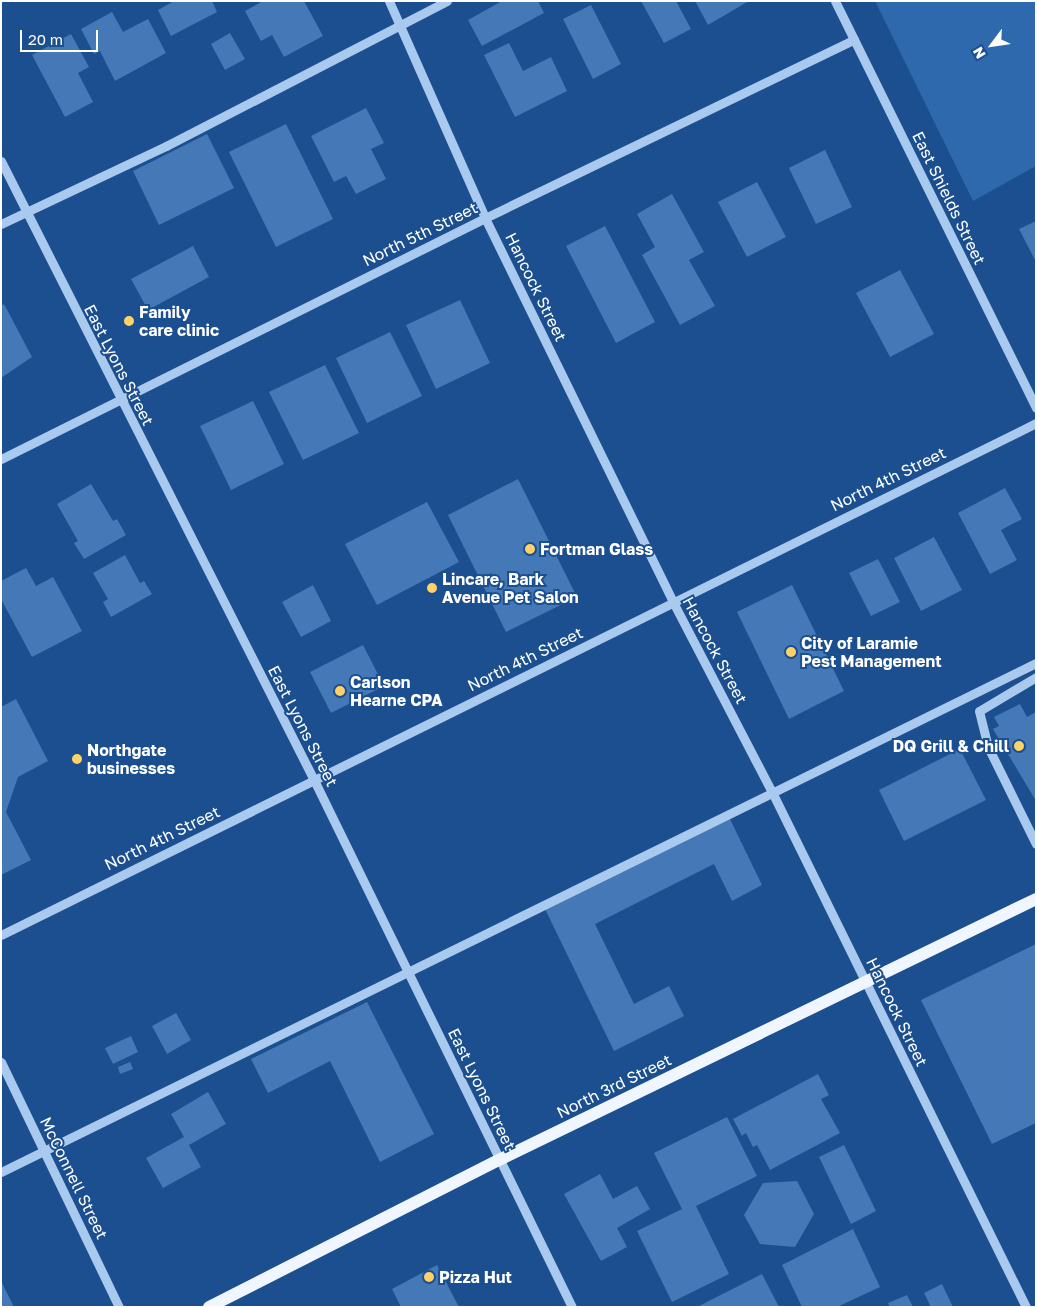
<!DOCTYPE html>
<style>
body{margin:0}
#map{position:relative;width:1037px;height:1308px;overflow:hidden;background:#1b4f8f;font-family:"Golos Text",sans-serif}
div>[style]{position:absolute}
[style*='--x']{left:calc(var(--x)*1px);top:calc(var(--y)*1px);width:calc(var(--w)*1px);rotate:calc(var(--a)*1deg)}
.green>*{inset:0;background:#2e69ad}
.building>*{inset:0;background:#4478b7}
.minor>*{height:9px;margin:-4.5px;padding:0 4.5px;transform-origin:4.5px;border-radius:4.5px;background:#a9c9ee}
.major>*{height:12px;margin:-6px;padding:0 6px;transform-origin:6px;border-radius:6px;background:#f0f6ff}
.dots>*{width:14px;height:14px;translate:-50% -50%;box-sizing:border-box;border:2px solid #1b4f8f;border-radius:50%}
span{translate:-50% -50%;white-space:nowrap;text-align:center;line-height:1.15;-webkit-text-stroke:4px #1b4f8f;paint-order:stroke}
.street-label{font-size:16px;color:#fff}
.poi-label{font-size:16px;color:#fff;font-weight:700}
.left{translate:0 -50%;text-align:left}
.right{translate:-100% -50%;text-align:right}
.frame{position:absolute;inset:0;border:2px solid #fff;pointer-events:none}
.north{position:absolute;left:967px;top:20px;width:50px;height:50px;-webkit-text-stroke:4px #1b4f8f;paint-order:stroke;rotate:239deg;font-size:14px;font-weight:700;line-height:20px;text-align:center;color:#fff}
.north::after{content:'';display:block;margin:auto;width:18px;height:22px;background:#fff;clip-path:polygon(50% 0,100% 100%,50% 72%,0 100%)}
.scale{position:absolute;left:20px;top:30px;width:78px;height:22px;box-sizing:border-box;border:2px solid #fff;border-top:0;padding-left:6px;font-size:15px;line-height:18px;white-space:nowrap;color:#fff;-webkit-text-stroke:4px #1b4f8f;paint-order:stroke}
</style>
<div id="map">
<div class="green">
<div style="clip-path:polygon(875px 1px,1036px 1px,1036px 166px,973px 201px)"></div>
</div>
<div class="building">
<div style="clip-path:polygon(174px 1px,212px 1px,217px 12px,171px 36px,158px 10px)"></div>
<div style="clip-path:polygon(263px 1px,304px 1px,323px 36px,284px 57px,272px 35px,261px 41px,245px 11px)"></div>
<div style="clip-path:polygon(502px 1px,538px 1px,544px 13px,482px 46px,468px 20px)"></div>
<div style="clip-path:polygon(641px 1px,676px 1px,691px 29px,664px 43px)"></div>
<div style="clip-path:polygon(695px 1px,749px 1px,708px 25px)"></div>
<div style="clip-path:polygon(591px 5px,621px 64px,593px 79px,563px 19px)"></div>
<div style="clip-path:polygon(112px 12px,123px 32px,148px 19px,166px 53px,115px 81px,100px 51px,94px 54px,81px 29px)"></div>
<div style="clip-path:polygon(230px 33px,245px 59px,225px 70px,211px 44px)"></div>
<div style="clip-path:polygon(71px 34px,89px 67px,78px 73px,93px 102px,65px 117px,32px 55px)"></div>
<div style="clip-path:polygon(509px 43px,523px 71px,551px 57px,567px 91px,515px 117px,484px 55px)"></div>
<div style="clip-path:polygon(366px 108px,384px 143px,371px 149px,386px 179px,356px 194px,346px 176px,334px 182px,311px 136px)"></div>
<div style="clip-path:polygon(286px 124px,333px 219px,276px 247px,229px 152px)"></div>
<div style="clip-path:polygon(207px 134px,234px 188px,159px 225px,133px 171px)"></div>
<div style="clip-path:polygon(825px 150px,852px 207px,816px 224px,789px 168px)"></div>
<div style="clip-path:polygon(757px 182px,786px 237px,747px 257px,718px 202px)"></div>
<div style="clip-path:polygon(672px 194px,704px 252px,689px 260px,715px 306px,680px 325px,642px 255px,655px 247px,637px 214px)"></div>
<div style="clip-path:polygon(1036px 221px,1036px 262px,1019px 229px)"></div>
<div style="clip-path:polygon(605px 226px,655px 322px,616px 343px,566px 246px)"></div>
<div style="clip-path:polygon(193px 246px,209px 277px,148px 310px,131px 279px)"></div>
<div style="clip-path:polygon(900px 270px,934px 334px,890px 357px,856px 293px)"></div>
<div style="clip-path:polygon(460px 300px,490px 363px,436px 389px,406px 325px)"></div>
<div style="clip-path:polygon(4px 304px,32px 357px,1px 378px,1px 306px)"></div>
<div style="clip-path:polygon(390px 332px,422px 396px,367px 423px,336px 358px)"></div>
<div style="clip-path:polygon(325px 365px,359px 433px,303px 460px,269px 392px)"></div>
<div style="clip-path:polygon(253px 401px,284px 464px,231px 490px,200px 426px)"></div>
<div style="clip-path:polygon(518px 479px,577px 597px,506px 632px,448px 515px)"></div>
<div style="clip-path:polygon(91px 484px,113px 521px,117px 519px,126px 535px,84px 559px,74px 543px,78px 541px,57px 504px)"></div>
<div style="clip-path:polygon(1005px 488px,1022px 519px,1001px 530px,1017px 560px,990px 574px,958px 513px)"></div>
<div style="clip-path:polygon(427px 502px,459px 562px,377px 605px,345px 544px)"></div>
<div style="clip-path:polygon(934px 537px,962px 590px,921px 611px,894px 558px)"></div>
<div style="clip-path:polygon(125px 555px,140px 583px,144px 581px,152px 594px,111px 617px,103px 602px,108px 599px,93px 573px)"></div>
<div style="clip-path:polygon(878px 559px,900px 602px,871px 616px,849px 573px)"></div>
<div style="clip-path:polygon(26px 568px,36px 586px,53px 577px,82px 631px,32px 657px,1px 599px,1px 581px)"></div>
<div style="clip-path:polygon(313px 585px,331px 621px,301px 637px,282px 602px)"></div>
<div style="clip-path:polygon(792px 585px,844px 691px,789px 719px,737px 612px)"></div>
<div style="clip-path:polygon(363px 645px,384px 686px,331px 713px,310px 672px)"></div>
<div style="clip-path:polygon(16px 699px,48px 761px,18px 777px,6px 812px,31px 860px,1px 875px,1px 707px)"></div>
<div style="clip-path:polygon(1020px 704px,1027px 717px,1036px 712px,1036px 801px,993px 729px,999px 726px,994px 717px)"></div>
<div style="clip-path:polygon(960px 749px,986px 800px,904px 841px,879px 790px)"></div>
<div style="clip-path:polygon(728px 815px,762px 885px,732px 901px,714px 864px,595px 924px,634px 1004px,669px 986px,684px 1016px,614px 1051px,545px 909px)"></div>
<div style="clip-path:polygon(1036px 944px,1036px 1123px,992px 1144px,921px 1000px)"></div>
<div style="clip-path:polygon(367px 1002px,434px 1134px,380px 1162px,330px 1061px,268px 1093px,251px 1059px)"></div>
<div style="clip-path:polygon(176px 1013px,191px 1040px,167px 1054px,152px 1026px)"></div>
<div style="clip-path:polygon(131px 1036px,138px 1052px,113px 1064px,105px 1048px)"></div>
<div style="clip-path:polygon(130px 1062px,133px 1069px,120px 1074px,118px 1067px)"></div>
<div style="clip-path:polygon(818px 1074px,829px 1095px,821px 1099px,840px 1133px,770px 1170px,757px 1145px,753px 1147px,746px 1133px,742px 1136px,733px 1119px)"></div>
<div style="clip-path:polygon(208px 1092px,226px 1124px,189px 1145px,201px 1167px,163px 1188px,146px 1158px,184px 1137px,171px 1114px)"></div>
<div style="clip-path:polygon(727px 1117px,757px 1176px,696px 1206px,729px 1274px,672px 1302px,637px 1231px,682px 1209px,654px 1153px)"></div>
<div style="clip-path:polygon(844px 1145px,876px 1211px,851px 1224px,819px 1157px)"></div>
<div style="clip-path:polygon(600px 1174px,613px 1199px,637px 1186px,650px 1209px,617px 1228px,627px 1247px,601px 1261px,564px 1194px)"></div>
<div style="clip-path:polygon(797px 1181px,814px 1214px,795px 1247px,760px 1244px,744px 1215px,763px 1183px)"></div>
<div style="clip-path:polygon(853px 1229px,880px 1287px,837px 1307px,802px 1307px,782px 1265px)"></div>
<div style="clip-path:polygon(437px 1265px,459px 1307px,401px 1307px,392px 1289px)"></div>
<div style="clip-path:polygon(762px 1274px,779px 1307px,697px 1307px)"></div>
<div style="clip-path:polygon(1px 1281px,14px 1307px,1px 1307px)"></div>
<div style="clip-path:polygon(942px 1284px,953px 1307px,931px 1307px,924px 1293px)"></div>
<div style="clip-path:polygon(907px 1295px,913px 1307px,890px 1307px,888px 1303px)"></div>
</div>
<div class="minor">
<div style="--x:389;--y:1;--w:237;--a:66.1"></div>
<div style="--x:485;--y:218;--w:428;--a:63.9"></div>
<div style="--x:673;--y:602;--w:212;--a:62.5"></div>
<div style="--x:771;--y:790;--w:576;--a:63.75"></div>
<div style="--x:835;--y:1;--w:454;--a:63.7"></div>
<div style="--x:1;--y:161;--w:694;--a:63.18"></div>
<div style="--x:314;--y:780;--w:587;--a:63.92"></div>
<div style="--x:1;--y:224;--w:183;--a:-25.3"></div>
<div style="--x:166;--y:146;--w:316;--a:-27.3"></div>
<div style="--x:1;--y:459;--w:541;--a:-26.47"></div>
<div style="--x:485;--y:218;--w:410;--a:-25.8"></div>
<div style="--x:1036;--y:677;--w:66;--a:149.2"></div>
<div style="--x:979;--y:711;--w:37;--a:76"></div>
<div style="--x:988;--y:747;--w:108;--a:63.7"></div>
<div style="--x:1;--y:935;--w:1155;--a:-26.32"></div>
<div style="--x:1;--y:1062;--w:272;--a:64.3"></div>
<div style="--x:1;--y:1172;--w:1153;--a:-26.19"></div>
</div>
<div class="major">
<div style="--x:209;--y:1307;--w:325;--a:-26.9"></div>
<div style="--x:499;--y:1160;--w:597;--a:-25.92"></div>
</div>
<div class="dots">
<div style="left:129px;top:321px;background:#ffd166"></div>
<div style="left:530px;top:549px;background:#ffd166"></div>
<div style="left:432px;top:588px;background:#ffd166"></div>
<div style="left:791px;top:652px;background:#ffd166"></div>
<div style="left:340px;top:691px;background:#ffd166"></div>
<div style="left:1019px;top:746px;background:#ffd166"></div>
<div style="left:77px;top:759px;background:#ffd166"></div>
<div style="left:429px;top:1277px;background:#ffd166"></div>
</div>
<div class="street-label">
<span style="left:949px;top:198px;rotate:64deg">East Shields Street</span>
<span style="left:420px;top:234px;rotate:-26deg">North 5th Street</span>
<span style="left:536px;top:287px;rotate:64deg">Hancock Street</span>
<span style="left:119px;top:365px;rotate:63deg">East Lyons Street</span>
<span style="left:888px;top:479px;rotate:-26deg">North 4th Street</span>
<span style="left:715px;top:650px;rotate:62deg">Hancock Street</span>
<span style="left:525px;top:659px;rotate:-26deg">North 4th Street</span>
<span style="left:303px;top:726px;rotate:63deg">East Lyons Street</span>
<span style="left:162px;top:838px;rotate:-26deg">North 4th Street</span>
<span style="left:897px;top:1012px;rotate:64deg">Hancock Street</span>
<span style="left:614px;top:1086px;rotate:-26deg">North 3rd Street</span>
<span style="left:482px;top:1089px;rotate:64deg">East Lyons Street</span>
<span style="left:74px;top:1178px;rotate:64deg">McConnell Street</span>
</div>
<div class="poi-label">
<span class="left" style="left:139px;top:321px">Family<br>care clinic</span>
<span class="left" style="left:540px;top:549px">Fortman Glass</span>
<span class="left" style="left:442px;top:588px">Lincare, Bark<br>Avenue Pet Salon</span>
<span class="left" style="left:801px;top:652px">City of Laramie<br>Pest Management</span>
<span class="left" style="left:350px;top:691px">Carlson<br>Hearne CPA</span>
<span class="right" style="left:1009px;top:746px">DQ Grill &amp; Chill</span>
<span class="left" style="left:87px;top:759px">Northgate<br>businesses</span>
<span class="left" style="left:439px;top:1277px">Pizza Hut</span>
</div>
<div class="frame"></div>
<div class="north">N</div>
<div class="scale">20 m</div>
</div>
